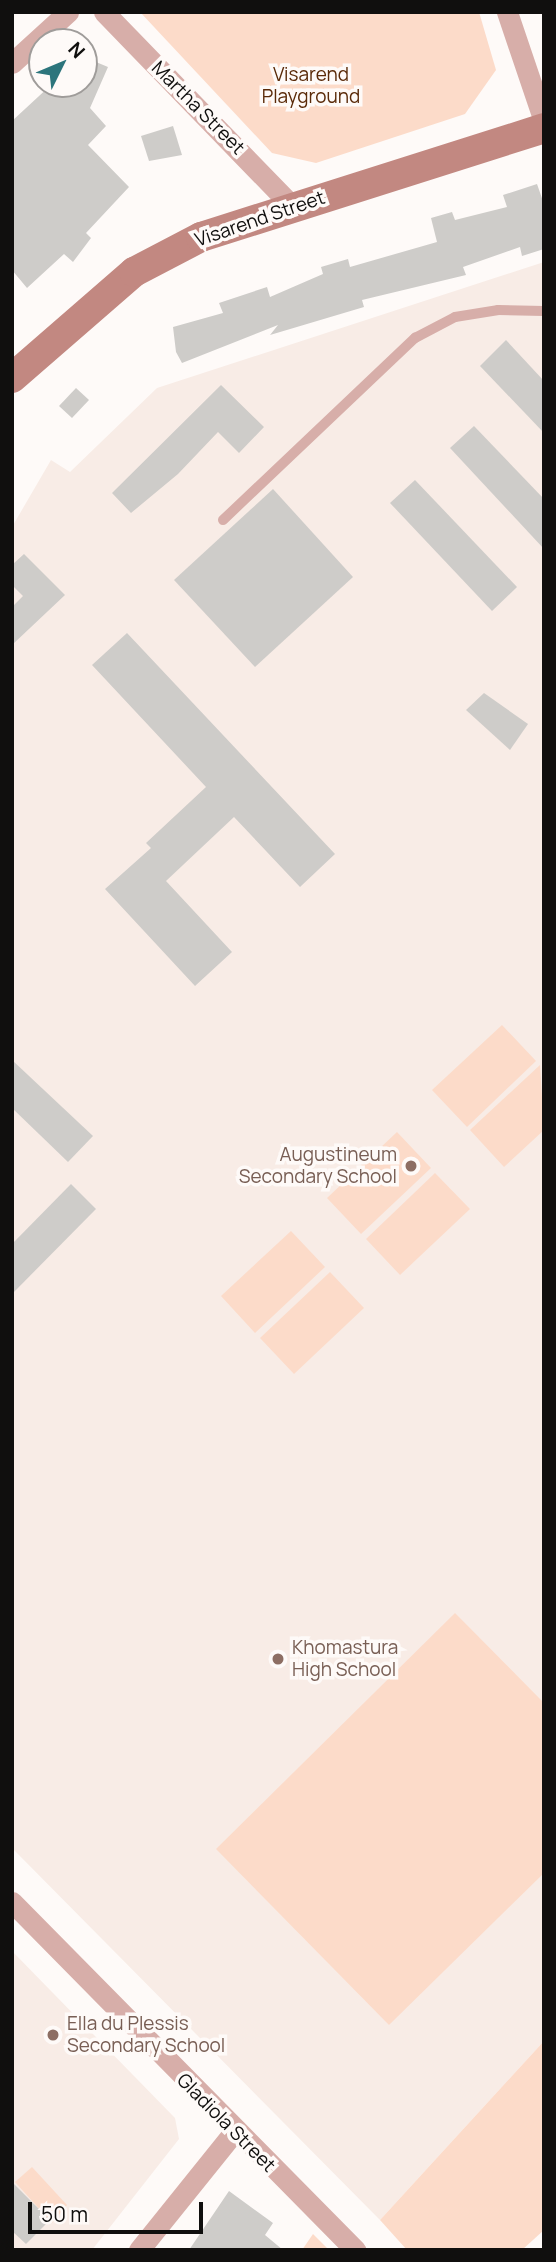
<!DOCTYPE html>
<style>
body{margin:0}
#map{position:relative;width:556px;height:2262px;overflow:hidden;background:#fefaf8;font-family:Manrope,sans-serif}
div>[style]{position:absolute}
[style*='--x']{left:calc(var(--x)*1px);top:calc(var(--y)*1px);width:calc(var(--w)*1px);rotate:calc(var(--a)*1deg)}
.built>*{inset:0;background:#f8ece6}
.green>*{inset:0;background:#fcdbc9}
.building>*{inset:0;background:#ceccc9}
.lane>*{height:10px;margin:-5px;padding:0 5px;transform-origin:5px;border-radius:5px;background:#d7aea9}
.street>*{height:21px;margin:-10.5px;padding:0 10.5px;transform-origin:10.5px;border-radius:10.5px;background:#d7aea9}
.secondary>*{height:30px;margin:-15px;padding:0 15px;transform-origin:15px;border-radius:15px;background:#c28881}
.dots>*{width:19px;height:19px;translate:-50% -50%;box-sizing:border-box;border:4px solid #fefaf8;border-radius:50%}
span{translate:-50% -50%;white-space:nowrap;text-align:center;line-height:1.15;-webkit-text-stroke:7px #fefaf8;paint-order:stroke}
.park-label{font-size:19px;color:#5a2a08}
.street-label{font-size:19px;color:#100f0e}
.education-label{font-size:19px;color:#785e54}
.right{translate:-100% -50%;text-align:right}
.left{translate:0 -50%;text-align:left}
.frame{position:absolute;inset:0;border:14px solid #100f0e;pointer-events:none}
.north{position:absolute;left:28px;top:28px;width:70px;height:70px;box-sizing:border-box;background:#fefaf8;border:2px solid #9f9c9a;border-radius:50%;rotate:47deg;font-size:19px;font-weight:700;line-height:28px;text-align:center;color:#100f0e}
.north::after{content:'';display:block;margin:auto;width:24px;height:32px;background:#2c757c;clip-path:polygon(50% 0,100% 100%,50% 72%,0 100%)}
.scale{position:absolute;left:28px;top:2202px;width:175px;height:32px;box-sizing:border-box;border:4px solid #100f0e;border-top:0;padding-left:9px;font-size:21px;line-height:24px;white-space:nowrap;color:#100f0e;-webkit-text-stroke:5px #fefaf8;paint-order:stroke}
</style>
<div id="map">
<div class="built">
<div style="clip-path:polygon(544px 262px,544px 2041px,380px 2220px,12px 1848px,12px 527px,51px 460px,70px 472px,157px 388px)"></div>
<div style="clip-path:polygon(12px 1951px,175px 2118px,179px 2139px,92px 2250px,12px 2250px)"></div>
</div>
<div class="green">
<div style="clip-path:polygon(140px 12px,479px 12px,496px 70px,465px 114px,316px 163px,272px 153px)"></div>
<div style="clip-path:polygon(502px 1025px,536px 1061px,467px 1127px,432px 1090px)"></div>
<div style="clip-path:polygon(540px 1065px,544px 1130px,504px 1167px,470px 1130px)"></div>
<div style="clip-path:polygon(397px 1132px,431px 1168px,361px 1234px,327px 1198px)"></div>
<div style="clip-path:polygon(435px 1173px,470px 1209px,400px 1275px,366px 1239px)"></div>
<div style="clip-path:polygon(291px 1231px,325px 1267px,255px 1333px,221px 1296px)"></div>
<div style="clip-path:polygon(330px 1272px,364px 1308px,294px 1374px,260px 1338px)"></div>
<div style="clip-path:polygon(455px 1613px,544px 1703px,544px 1873px,389px 2025px,216px 1849px)"></div>
<div style="clip-path:polygon(544px 2041px,544px 2230px,522px 2250px,407px 2250px,380px 2220px)"></div>
<div style="clip-path:polygon(32px 2167px,67px 2205px,52px 2223px,15px 2182px)"></div>
<div style="clip-path:polygon(313px 2234px,329px 2250px,302px 2250px)"></div>
</div>
<div class="building">
<div style="clip-path:polygon(84px 57px,108px 67px,90px 108px,106px 126px,88px 145px,129px 187px,86px 233px,91px 238px,73px 262px,64px 254px,27px 288px,12px 270px,12px 121px,52px 84px,84px 84px)"></div>
<div style="clip-path:polygon(173px 126px,182px 155px,149px 161px,141px 136px)"></div>
<div style="clip-path:polygon(537px 184px,544px 204px,544px 249px,522px 256px,520px 247px,463px 267px,466px 275px,362px 300px,364px 307px,270px 335px,278px 325px,182px 363px,176px 352px,173px 327px,223px 313px,219px 303px,267px 287px,270px 297px,323px 274px,321px 267px,348px 259px,350px 267px,437px 242px,431px 218px,452px 212px,455px 220px,507px 207px,503px 195px)"></div>
<div style="clip-path:polygon(506px 340px,544px 381px,544px 433px,480px 366px)"></div>
<div style="clip-path:polygon(221px 385px,264px 427px,239px 453px,218px 432px,178px 474px,131px 513px,112px 493px)"></div>
<div style="clip-path:polygon(76px 388px,89px 400px,72px 418px,59px 406px)"></div>
<div style="clip-path:polygon(474px 426px,544px 499px,544px 549px,450px 448px)"></div>
<div style="clip-path:polygon(415px 480px,517px 587px,492px 611px,390px 503px)"></div>
<div style="clip-path:polygon(273px 489px,353px 577px,255px 667px,174px 580px)"></div>
<div style="clip-path:polygon(24px 554px,65px 595px,12px 645px,12px 607px,23px 596px,12px 585px,12px 565px)"></div>
<div style="clip-path:polygon(127px 633px,335px 854px,300px 887px,234px 817px,166px 881px,232px 952px,195px 986px,105px 889px,151px 848px,146px 843px,206px 787px,92px 665px)"></div>
<div style="clip-path:polygon(484px 693px,528px 724px,510px 750px,466px 710px)"></div>
<div style="clip-path:polygon(12px 1060px,93px 1136px,68px 1162px,12px 1108px)"></div>
<div style="clip-path:polygon(71px 1184px,96px 1209px,12px 1294px,12px 1244px)"></div>
<div style="clip-path:polygon(12px 2182px,50px 2220px,26px 2244px,12px 2231px)"></div>
<div style="clip-path:polygon(229px 2191px,273px 2223px,265px 2235px,283px 2250px,189px 2250px)"></div>
</div>
<div class="lane">
<div style="--x:223;--y:520;--w:265;--a:-43.5"></div>
<div style="--x:415;--y:338;--w:45;--a:-27.7"></div>
<div style="--x:455;--y:317;--w:44;--a:-9.2"></div>
<div style="--x:498;--y:310;--w:46;--a:1.2"></div>
</div>
<div class="street">
<div style="--x:104;--y:12;--w:269;--a:45.9"></div>
<div style="--x:507;--y:12;--w:115;--a:71.3"></div>
<div style="--x:12;--y:63;--w:76;--a:-42.3"></div>
<div style="--x:12;--y:1902;--w:489;--a:45.4"></div>
<div style="--x:139;--y:2250;--w:151;--a:-51.2"></div>
</div>
<div class="secondary">
<div style="--x:12;--y:378;--w:162;--a:-41"></div>
<div style="--x:134;--y:272;--w:76;--a:-27.6"></div>
<div style="--x:201;--y:237;--w:360;--a:-17.6"></div>
</div>
<div class="dots">
<div style="left:411px;top:1166px;background:#8d6e63"></div>
<div style="left:278px;top:1659px;background:#8d6e63"></div>
<div style="left:53px;top:2035px;background:#8d6e63"></div>
</div>
<div class="park-label">
<span style="left:311px;top:86px">Visarend<br>Playground</span>
</div>
<div class="street-label">
<span style="left:198px;top:108px;rotate:45deg">Martha Street</span>
<span style="left:260px;top:219px;rotate:-19deg">Visarend Street</span>
<span style="left:226px;top:2123px;rotate:45deg">Gladiola Street</span>
</div>
<div class="education-label">
<span class="right" style="left:397px;top:1166px">Augustineum<br>Secondary School</span>
<span class="left" style="left:292px;top:1659px">Khomastura<br>High School</span>
<span class="left" style="left:67px;top:2035px">Ella du Plessis<br>Secondary School</span>
</div>
<div class="frame"></div>
<div class="north">N</div>
<div class="scale">50 m</div>
</div>
